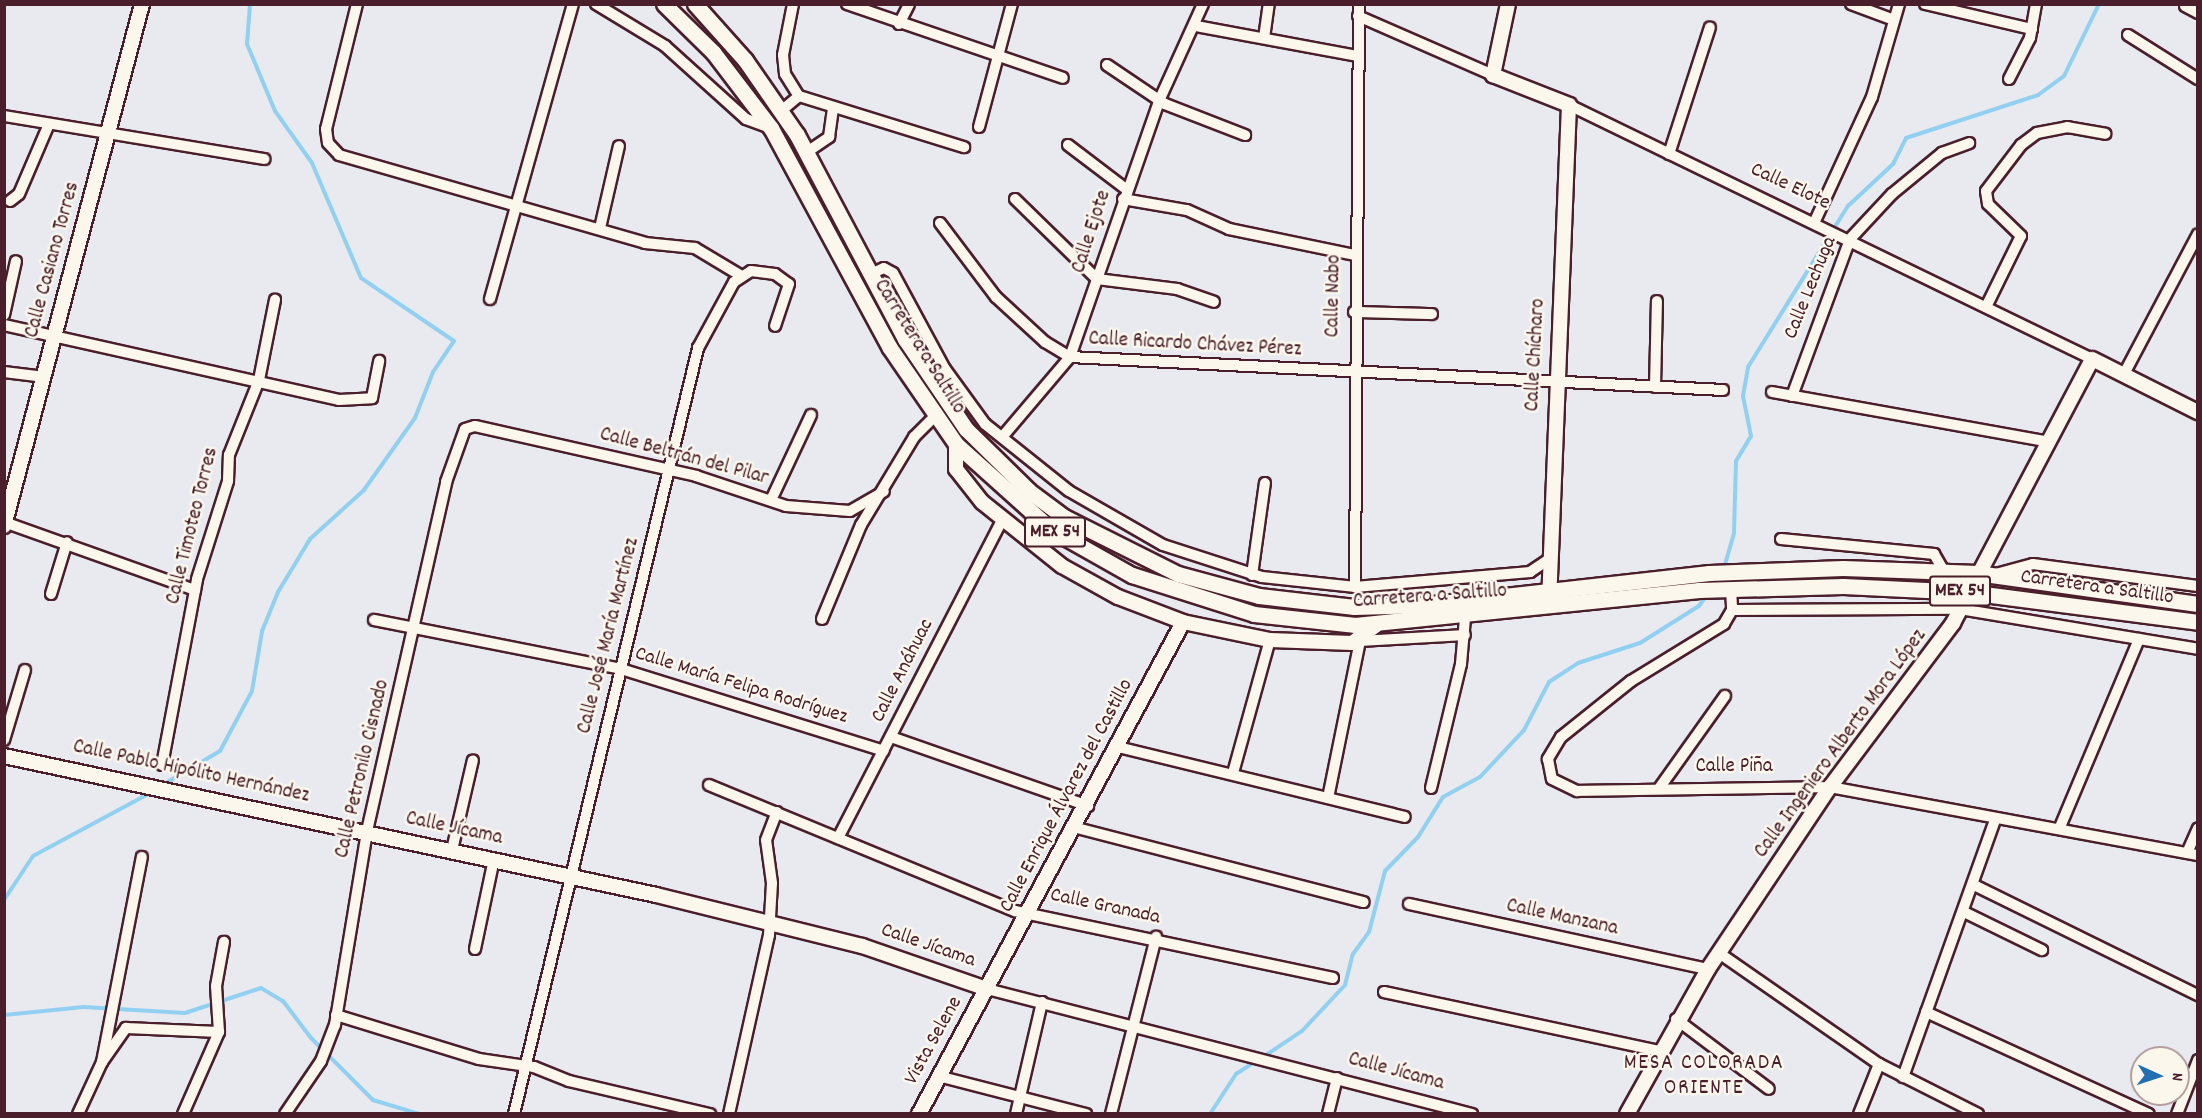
<!DOCTYPE html>
<meta charset="utf-8">
<style>
body{margin:0}
#map{position:relative;width:2202px;height:1118px;overflow:hidden;background:#e8eaf0;font-family:Dekko,sans-serif}
div>[style]{position:absolute}
[style*='--x']{left:calc(var(--x)*1px);top:calc(var(--y)*1px);width:calc(var(--w)*1px);rotate:calc(var(--a)*1deg)}
.stream>*{height:4px;margin:-2px;padding:0 2px;transform-origin:2px;border-radius:2px;background:#92d0f2}
.roads{filter:drop-shadow(2px 0 #4a1f2b) drop-shadow(-2px 0 #4a1f2b) drop-shadow(0 2px #4a1f2b) drop-shadow(0 -2px #4a1f2b)}
.street>*{height:10px;margin:-5px;padding:0 5px;transform-origin:5px;border-radius:5px;background:#fbf7ec}
.secondary>*{height:14px;margin:-7px;padding:0 7px;transform-origin:7px;border-radius:7px;background:#fbf7ec}
.primary>*{height:15px;margin:-7.5px;padding:0 7.5px;transform-origin:7.5px;border-radius:7.5px;background:#fbf7ec}
span{translate:-50% -50%;white-space:nowrap;text-align:center;line-height:1.15;-webkit-text-stroke:5px #fbf7ec;paint-order:stroke}
.shield-label span{padding:2px 4px;background:#fbf7ec;border:2px solid;border-radius:4px;-webkit-text-stroke-width:0}
.shield-label{font-size:20px;color:#4a1f2b;font-weight:700}
.street-label{font-size:21px;color:#4a1f2b}
.neighbourhood-label{font-size:22px;color:#4a1f2b;letter-spacing:1.5px}
.frame{position:absolute;inset:0;border:6px solid #4a1f2b;pointer-events:none}
.north{position:absolute;left:2130px;top:1046px;width:60px;height:60px;box-sizing:border-box;background:#fbf7ec;border:2px solid #b4a19f;border-radius:50%;rotate:93deg;font-size:16px;font-weight:700;line-height:24px;text-align:center;color:#4a1f2b}
.north::after{content:'';display:block;margin:auto;width:21px;height:27px;background:#1f6fb2;clip-path:polygon(50% 0,100% 100%,50% 72%,0 100%)}
</style>
<div id="map">
<div class="stream">
<div style="--x:1724;--y:568;--w:37;--a:-74"></div>
<div style="--x:1734;--y:532;--w:71;--a:-88.4"></div>
<div style="--x:1736;--y:461;--w:29;--a:-59"></div>
<div style="--x:1751;--y:436;--w:41;--a:-101.3"></div>
<div style="--x:1743;--y:396;--w:29;--a:-80"></div>
<div style="--x:1748;--y:367;--w:190;--a:-58.2"></div>
<div style="--x:1848;--y:206;--w:62;--a:-43"></div>
<div style="--x:1893;--y:164;--w:29;--a:-63"></div>
<div style="--x:1906;--y:138;--w:139;--a:-18"></div>
<div style="--x:2038;--y:95;--w:32;--a:-36"></div>
<div style="--x:2064;--y:76;--w:80;--a:-64.1"></div>
<div style="--x:161;--y:786;--w:69;--a:-30.7"></div>
<div style="--x:220;--y:751;--w:68;--a:-61.9"></div>
<div style="--x:252;--y:691;--w:61;--a:-80.5"></div>
<div style="--x:262;--y:631;--w:42;--a:-67.7"></div>
<div style="--x:278;--y:592;--w:62;--a:-58.9"></div>
<div style="--x:310;--y:539;--w:73;--a:-42.2"></div>
<div style="--x:364;--y:490;--w:88;--a:-54.7"></div>
<div style="--x:415;--y:418;--w:49;--a:-68.6"></div>
<div style="--x:433;--y:372;--w:37;--a:-56"></div>
<div style="--x:454;--y:341;--w:112;--a:-145.9"></div>
<div style="--x:361;--y:278;--w:125;--a:-113.1"></div>
<div style="--x:312;--y:163;--w:64;--a:-125.4"></div>
<div style="--x:275;--y:111;--w:73;--a:-112.7"></div>
<div style="--x:247;--y:44;--w:40;--a:-85.7"></div>
<div style="--x:4;--y:900;--w:53;--a:-56.6"></div>
<div style="--x:33;--y:856;--w:135;--a:-28.3"></div>
<div style="--x:4;--y:1015;--w:80;--a:-5.7"></div>
<div style="--x:84;--y:1007;--w:101;--a:3.4"></div>
<div style="--x:185;--y:1013;--w:80;--a:-18.2"></div>
<div style="--x:261;--y:988;--w:26;--a:31"></div>
<div style="--x:283;--y:1001;--w:46;--a:52.9"></div>
<div style="--x:311;--y:1038;--w:88;--a:45"></div>
<div style="--x:373;--y:1100;--w:48;--a:16.9"></div>
<div style="--x:1263;--y:1057;--w:47;--a:-33.7"></div>
<div style="--x:1302;--y:1031;--w:63;--a:-46.9"></div>
<div style="--x:1345;--y:985;--w:32;--a:-76"></div>
<div style="--x:1353;--y:954;--w:27;--a:-54"></div>
<div style="--x:1369;--y:932;--w:63;--a:-75.3"></div>
<div style="--x:1385;--y:871;--w:47;--a:-45.9"></div>
<div style="--x:1418;--y:837;--w:47;--a:-58"></div>
<div style="--x:1443;--y:797;--w:42;--a:-28.4"></div>
<div style="--x:1480;--y:777;--w:64;--a:-46.9"></div>
<div style="--x:1524;--y:730;--w:54;--a:-62.5"></div>
<div style="--x:1549;--y:682;--w:35;--a:-33"></div>
<div style="--x:1578;--y:663;--w:65;--a:-17.9"></div>
<div style="--x:1640;--y:643;--w:70;--a:-32.1"></div>
<div style="--x:1699;--y:606;--w:14;--a:-54"></div>
<div style="--x:1210;--y:1114;--w:48;--a:-57"></div>
<div style="--x:1236;--y:1074;--w:24;--a:-33"></div>
</div>
<div class="roads">
<div class="street">
<div style="--x:357;--y:4;--w:129;--a:103.9"></div>
<div style="--x:326;--y:129;--w:14;--a:82"></div>
<div style="--x:328;--y:143;--w:16;--a:47"></div>
<div style="--x:339;--y:155;--w:318;--a:16"></div>
<div style="--x:645;--y:243;--w:50;--a:5.7"></div>
<div style="--x:695;--y:248;--w:52;--a:31"></div>
<div style="--x:596;--y:4;--w:81;--a:31.3"></div>
<div style="--x:665;--y:46;--w:109;--a:42"></div>
<div style="--x:746;--y:119;--w:27;--a:20"></div>
<div style="--x:793;--y:4;--w:52;--a:101.1"></div>
<div style="--x:783;--y:55;--w:19;--a:84"></div>
<div style="--x:785;--y:74;--w:26;--a:58"></div>
<div style="--x:799;--y:96;--w:173;--a:17.2"></div>
<div style="--x:847;--y:4;--w:228;--a:18.9"></div>
<div style="--x:1851;--y:4;--w:46;--a:20.4"></div>
<div style="--x:1925;--y:4;--w:110;--a:13.2"></div>
<div style="--x:2185;--y:6;--w:15;--a:28"></div>
<div style="--x:1358;--y:16;--w:147;--a:23.6"></div>
<div style="--x:899;--y:24;--w:22;--a:-63"></div>
<div style="--x:1196;--y:26;--w:165;--a:10.5"></div>
<div style="--x:2128;--y:35;--w:83;--a:32.2"></div>
<div style="--x:1264;--y:38;--w:34;--a:-82"></div>
<div style="--x:1107;--y:65;--w:70;--a:33.9"></div>
<div style="--x:1165;--y:104;--w:86;--a:21.2"></div>
<div style="--x:2009;--y:79;--w:46;--a:-62.9"></div>
<div style="--x:2030;--y:38;--w:35;--a:-80"></div>
<div style="--x:1569;--y:105;--w:581;--a:25.9"></div>
<div style="--x:781;--y:111;--w:23;--a:-40"></div>
<div style="--x:4;--y:116;--w:264;--a:9.4"></div>
<div style="--x:979;--y:127;--w:127;--a:-75"></div>
<div style="--x:1068;--y:145;--w:73;--a:37.2"></div>
<div style="--x:807;--y:152;--w:27;--a:-34"></div>
<div style="--x:829;--y:137;--w:29;--a:-82"></div>
<div style="--x:1669;--y:154;--w:133;--a:-72.1"></div>
<div style="--x:1015;--y:199;--w:115;--a:44.3"></div>
<div style="--x:1097;--y:279;--w:81;--a:7.1"></div>
<div style="--x:1177;--y:289;--w:39;--a:19"></div>
<div style="--x:1123;--y:199;--w:65;--a:9.8"></div>
<div style="--x:1187;--y:210;--w:46;--a:24.3"></div>
<div style="--x:1229;--y:229;--w:129;--a:11.7"></div>
<div style="--x:10;--y:201;--w:11;--a:-38"></div>
<div style="--x:19;--y:194;--w:76;--a:-66.8"></div>
<div style="--x:1815;--y:221;--w:136;--a:-65.3"></div>
<div style="--x:1872;--y:97;--w:97;--a:-73.8"></div>
<div style="--x:940;--y:223;--w:93;--a:52.9"></div>
<div style="--x:996;--y:297;--w:67;--a:42.6"></div>
<div style="--x:1045;--y:342;--w:29;--a:31"></div>
<div style="--x:1070;--y:357;--w:654;--a:2.89"></div>
<div style="--x:600;--y:228;--w:84;--a:-77"></div>
<div style="--x:871;--y:274;--w:14;--a:-25"></div>
<div style="--x:884;--y:268;--w:10;--a:29"></div>
<div style="--x:893;--y:273;--w:109;--a:61.6"></div>
<div style="--x:945;--y:369;--w:68;--a:54"></div>
<div style="--x:985;--y:424;--w:107;--a:38.6"></div>
<div style="--x:1069;--y:491;--w:108;--a:29.9"></div>
<div style="--x:1163;--y:545;--w:104;--a:17.9"></div>
<div style="--x:1262;--y:577;--w:94;--a:6.1"></div>
<div style="--x:1355;--y:587;--w:176;--a:-4.9"></div>
<div style="--x:1530;--y:572;--w:23;--a:-34"></div>
<div style="--x:490;--y:299;--w:306;--a:-74.3"></div>
<div style="--x:1986;--y:307;--w:79;--a:-63.8"></div>
<div style="--x:2021;--y:236;--w:46;--a:-135.9"></div>
<div style="--x:1988;--y:204;--w:13;--a:-99"></div>
<div style="--x:1986;--y:191;--w:58;--a:-52.7"></div>
<div style="--x:2021;--y:145;--w:20;--a:-37"></div>
<div style="--x:2037;--y:133;--w:31;--a:-11"></div>
<div style="--x:2067;--y:127;--w:39;--a:10"></div>
<div style="--x:1354;--y:312;--w:78;--a:1.5"></div>
<div style="--x:4;--y:315;--w:55;--a:-77.5"></div>
<div style="--x:4;--y:325;--w:343;--a:12.6"></div>
<div style="--x:339;--y:400;--w:33;--a:-3"></div>
<div style="--x:372;--y:398;--w:38;--a:-79"></div>
<div style="--x:4;--y:372;--w:39;--a:7"></div>
<div style="--x:2124;--y:374;--w:158;--a:-62.1"></div>
<div style="--x:1655;--y:387;--w:86;--a:-88.7"></div>
<div style="--x:1772;--y:392;--w:277;--a:10.2"></div>
<div style="--x:1792;--y:396;--w:167;--a:-69.7"></div>
<div style="--x:1850;--y:239;--w:62;--a:-47"></div>
<div style="--x:1892;--y:194;--w:65;--a:-39.4"></div>
<div style="--x:1942;--y:153;--w:29;--a:-20"></div>
<div style="--x:1003;--y:436;--w:104;--a:-49.7"></div>
<div style="--x:1070;--y:357;--w:271;--a:-70.8"></div>
<div style="--x:1159;--y:101;--w:107;--a:-65.6"></div>
<div style="--x:771;--y:500;--w:94;--a:-64.8"></div>
<div style="--x:4;--y:522;--w:203;--a:19.6"></div>
<div style="--x:1781;--y:539;--w:154;--a:5.6"></div>
<div style="--x:1934;--y:554;--w:20;--a:60"></div>
<div style="--x:1252;--y:575;--w:93;--a:-82"></div>
<div style="--x:1992;--y:575;--w:42;--a:-15"></div>
<div style="--x:2033;--y:564;--w:166;--a:7.6"></div>
<div style="--x:1355;--y:587;--w:583;--a:-89.61"></div>
<div style="--x:1731;--y:588;--w:22;--a:87"></div>
<div style="--x:1732;--y:610;--w:16;--a:120"></div>
<div style="--x:1724;--y:624;--w:109;--a:148.5"></div>
<div style="--x:1631;--y:681;--w:90;--a:141.3"></div>
<div style="--x:1561;--y:737;--w:26;--a:121"></div>
<div style="--x:1548;--y:759;--w:20;--a:79"></div>
<div style="--x:1552;--y:779;--w:28;--a:26"></div>
<div style="--x:1577;--y:791;--w:253;--a:-0.9"></div>
<div style="--x:1830;--y:787;--w:374;--a:10.5"></div>
<div style="--x:51;--y:594;--w:54;--a:-72.9"></div>
<div style="--x:1732;--y:610;--w:228;--a:-0.3"></div>
<div style="--x:1960;--y:609;--w:241;--a:9.5"></div>
<div style="--x:822;--y:619;--w:102;--a:-67.5"></div>
<div style="--x:861;--y:525;--w:103;--a:-58.9"></div>
<div style="--x:914;--y:437;--w:28;--a:-45"></div>
<div style="--x:374;--y:620;--w:252;--a:11.2"></div>
<div style="--x:621;--y:669;--w:275;--a:17.3"></div>
<div style="--x:891;--y:737;--w:209;--a:19.3"></div>
<div style="--x:4;--y:740;--w:73;--a:-73.3"></div>
<div style="--x:1118;--y:747;--w:295;--a:13.7"></div>
<div style="--x:162;--y:765;--w:189;--a:-79.3"></div>
<div style="--x:197;--y:579;--w:103;--a:-72.4"></div>
<div style="--x:228;--y:481;--w:26;--a:-88"></div>
<div style="--x:229;--y:455;--w:81;--a:-68.2"></div>
<div style="--x:259;--y:380;--w:82;--a:-78.7"></div>
<div style="--x:1233;--y:773;--w:138;--a:-74.5"></div>
<div style="--x:709;--y:785;--w:331;--a:22.4"></div>
<div style="--x:1015;--y:911;--w:325;--a:11.9"></div>
<div style="--x:1660;--y:787;--w:112;--a:-54.5"></div>
<div style="--x:1431;--y:788;--w:128;--a:-76.4"></div>
<div style="--x:1461;--y:664;--w:46;--a:-85"></div>
<div style="--x:1328;--y:798;--w:160;--a:-78.5"></div>
<div style="--x:1360;--y:641;--w:105;--a:-3.3"></div>
<div style="--x:2060;--y:827;--w:204;--a:-67.2"></div>
<div style="--x:1077;--y:828;--w:296;--a:14.5"></div>
<div style="--x:838;--y:838;--w:358;--a:-62.7"></div>
<div style="--x:452;--y:850;--w:92;--a:-76.9"></div>
<div style="--x:2187;--y:853;--w:27;--a:-66"></div>
<div style="--x:1974;--y:885;--w:250;--a:26.2"></div>
<div style="--x:1409;--y:904;--w:306;--a:12.3"></div>
<div style="--x:1964;--y:912;--w:87;--a:26"></div>
<div style="--x:475;--y:949;--w:92;--a:-78.1"></div>
<div style="--x:1719;--y:953;--w:195;--a:34.8"></div>
<div style="--x:1879;--y:1064;--w:111;--a:26.8"></div>
<div style="--x:987;--y:989;--w:501;--a:14.45"></div>
<div style="--x:1384;--y:992;--w:281;--a:12.1"></div>
<div style="--x:1926;--y:1012;--w:245;--a:24.6"></div>
<div style="--x:336;--y:1015;--w:150;--a:17.1"></div>
<div style="--x:479;--y:1059;--w:56;--a:8.3"></div>
<div style="--x:534;--y:1067;--w:38;--a:22"></div>
<div style="--x:569;--y:1081;--w:145;--a:13.2"></div>
<div style="--x:1676;--y:1019;--w:116;--a:37"></div>
<div style="--x:102;--y:1062;--w:42;--a:-54.8"></div>
<div style="--x:126;--y:1028;--w:93;--a:2.5"></div>
<div style="--x:938;--y:1076;--w:153;--a:14.4"></div>
<div style="--x:1903;--y:1077;--w:273;--a:-70.3"></div>
<div style="--x:78;--y:1114;--w:57;--a:-65.2"></div>
<div style="--x:102;--y:1062;--w:209;--a:-79"></div>
<div style="--x:183;--y:1114;--w:90;--a:-66.3"></div>
<div style="--x:219;--y:1032;--w:46;--a:-93.7"></div>
<div style="--x:216;--y:986;--w:45;--a:-79.7"></div>
<div style="--x:285;--y:1114;--w:64;--a:-55.8"></div>
<div style="--x:321;--y:1061;--w:39;--a:-69"></div>
<div style="--x:335;--y:1025;--w:197;--a:-80.6"></div>
<div style="--x:367;--y:831;--w:358;--a:-77.2"></div>
<div style="--x:446;--y:482;--w:56;--a:-70.3"></div>
<div style="--x:465;--y:429;--w:10;--a:-17"></div>
<div style="--x:475;--y:426;--w:227;--a:12.7"></div>
<div style="--x:696;--y:476;--w:95;--a:18.4"></div>
<div style="--x:786;--y:506;--w:64;--a:4.5"></div>
<div style="--x:850;--y:511;--w:39;--a:-30"></div>
<div style="--x:514;--y:1114;--w:788;--a:-76.49"></div>
<div style="--x:698;--y:348;--w:75;--a:-61.4"></div>
<div style="--x:734;--y:282;--w:20;--a:-33"></div>
<div style="--x:751;--y:271;--w:24;--a:7"></div>
<div style="--x:775;--y:274;--w:17;--a:36"></div>
<div style="--x:789;--y:284;--w:44;--a:108.4"></div>
<div style="--x:729;--y:1114;--w:183;--a:-77.4"></div>
<div style="--x:769;--y:935;--w:52;--a:-86.7"></div>
<div style="--x:772;--y:883;--w:43;--a:-97.9"></div>
<div style="--x:766;--y:840;--w:30;--a:-69"></div>
<div style="--x:1016;--y:1114;--w:115;--a:-76.9"></div>
<div style="--x:1111;--y:1114;--w:183;--a:-75.7"></div>
<div style="--x:1328;--y:1114;--w:37;--a:-76"></div>
<div style="--x:1859;--y:1114;--w:54;--a:-68.2"></div>
<div style="--x:2177;--y:1114;--w:58;--a:-68.7"></div>
</div>
<div class="secondary">
<div style="--x:1508;--y:4;--w:73;--a:101.9"></div>
<div style="--x:1493;--y:75;--w:82;--a:21.5"></div>
<div style="--x:1569;--y:105;--w:497;--a:92.3"></div>
<div style="--x:956;--y:444;--w:25;--a:90"></div>
<div style="--x:956;--y:469;--w:42;--a:51.8"></div>
<div style="--x:982;--y:502;--w:102;--a:38.7"></div>
<div style="--x:1062;--y:566;--w:64;--a:29"></div>
<div style="--x:1118;--y:597;--w:70;--a:21"></div>
<div style="--x:1183;--y:622;--w:89;--a:11.7"></div>
<div style="--x:1270;--y:640;--w:82;--a:2.1"></div>
<div style="--x:1352;--y:643;--w:29;--a:-36"></div>
<div style="--x:4;--y:526;--w:540;--a:-75.19"></div>
<div style="--x:4;--y:756;--w:667;--a:12.03"></div>
<div style="--x:656;--y:895;--w:212;--a:13.9"></div>
<div style="--x:862;--y:946;--w:132;--a:19"></div>
<div style="--x:919;--y:1114;--w:558;--a:-61.78"></div>
<div style="--x:1627;--y:1114;--w:166;--a:-60.8"></div>
<div style="--x:1708;--y:969;--w:219;--a:-56.2"></div>
<div style="--x:1830;--y:787;--w:205;--a:-53.1"></div>
<div style="--x:1953;--y:623;--w:298;--a:-62.2"></div>
<div style="--x:2092;--y:359;--w:119;--a:26.6"></div>
</div>
<div class="primary">
<div style="--x:664;--y:4;--w:69;--a:44.4"></div>
<div style="--x:713;--y:52;--w:96;--a:52.7"></div>
<div style="--x:771;--y:128;--w:250;--a:61.6"></div>
<div style="--x:890;--y:348;--w:116;--a:55.5"></div>
<div style="--x:956;--y:444;--w:129;--a:41.9"></div>
<div style="--x:1052;--y:530;--w:92;--a:29.4"></div>
<div style="--x:1132;--y:575;--w:128;--a:17.7"></div>
<div style="--x:1254;--y:614;--w:102;--a:6.2"></div>
<div style="--x:1355;--y:625;--w:346;--a:-5.8"></div>
<div style="--x:1699;--y:590;--w:144;--a:-1.6"></div>
<div style="--x:1843;--y:586;--w:125;--a:2.7"></div>
<div style="--x:1968;--y:592;--w:232;--a:7.4"></div>
<div style="--x:695;--y:4;--w:75;--a:48.2"></div>
<div style="--x:745;--y:60;--w:91;--a:55.3"></div>
<div style="--x:797;--y:135;--w:231;--a:62.1"></div>
<div style="--x:905;--y:339;--w:109;--a:55.9"></div>
<div style="--x:966;--y:429;--w:88;--a:44.5"></div>
<div style="--x:1029;--y:491;--w:44;--a:36.6"></div>
<div style="--x:1064;--y:517;--w:127;--a:26.6"></div>
<div style="--x:1178;--y:574;--w:84;--a:15.2"></div>
<div style="--x:1259;--y:596;--w:96;--a:6.6"></div>
<div style="--x:1354;--y:607;--w:70;--a:-1.6"></div>
<div style="--x:1424;--y:605;--w:287;--a:-6.4"></div>
<div style="--x:1709;--y:573;--w:134;--a:-2.1"></div>
<div style="--x:1843;--y:568;--w:134;--a:2.1"></div>
<div style="--x:1977;--y:573;--w:223;--a:8"></div>
</div>
</div>
<div class="shield-label">
<span style="left:1055px;top:532px">MEX 54</span>
<span style="left:1960px;top:591px">MEX 54</span>
</div>
<div class="street-label">
<span style="left:1790px;top:187px;rotate:25deg">Calle Elote</span>
<span style="left:1092px;top:232px;rotate:-72deg">Calle Ejote</span>
<span style="left:53px;top:260px;rotate:-75deg">Calle Casiano Torres</span>
<span style="left:1811px;top:288px;rotate:-68deg">Calle Lechuga</span>
<span style="left:1334px;top:296px;rotate:-89deg">Calle Nabo</span>
<span style="left:1195px;top:345px;rotate:3deg">Calle Ricardo Chávez Pérez</span>
<span style="left:919px;top:347px;rotate:58deg">Carretera a Saltillo</span>
<span style="left:1536px;top:355px;rotate:-87deg">Calle Chícharo</span>
<span style="left:684px;top:457px;rotate:15deg">Calle Beltrán del Pilar</span>
<span style="left:193px;top:526px;rotate:-76deg">Calle Timoteo Torres</span>
<span style="left:2097px;top:588px;rotate:8deg">Carretera a Saltillo</span>
<span style="left:1430px;top:597px;rotate:-4deg">Carretera a Saltillo</span>
<span style="left:609px;top:636px;rotate:-76deg">Calle José María Martínez</span>
<span style="left:903px;top:671px;rotate:-63deg">Calle Anáhuac</span>
<span style="left:741px;top:686px;rotate:17deg">Calle María Felipa Rodríguez</span>
<span style="left:1841px;top:744px;rotate:-54deg">Calle Ingeniero Alberto Mora López</span>
<span style="left:1734px;top:767px">Calle Piña</span>
<span style="left:363px;top:769px;rotate:-77deg">Calle Petronilo Cisnado</span>
<span style="left:191px;top:772px;rotate:12deg">Calle Pablo Hipólito Hernández</span>
<span style="left:1067px;top:796px;rotate:-62deg">Calle Enrique Álvarez del Castillo</span>
<span style="left:454px;top:829px;rotate:12deg">Calle Jícama</span>
<span style="left:1105px;top:907px;rotate:12deg">Calle Granada</span>
<span style="left:1562px;top:918px;rotate:12deg">Calle Manzana</span>
<span style="left:928px;top:946px;rotate:19deg">Calle Jícama</span>
<span style="left:934px;top:1041px;rotate:-61deg">Vista Selene</span>
<span style="left:1396px;top:1072px;rotate:15deg">Calle Jícama</span>
</div>
<div class="neighbourhood-label">
<span style="left:1704px;top:1076px">MESA COLORADA<br>ORIENTE</span>
</div>
<div class="frame"></div>
<div class="north">N</div>
</div>
